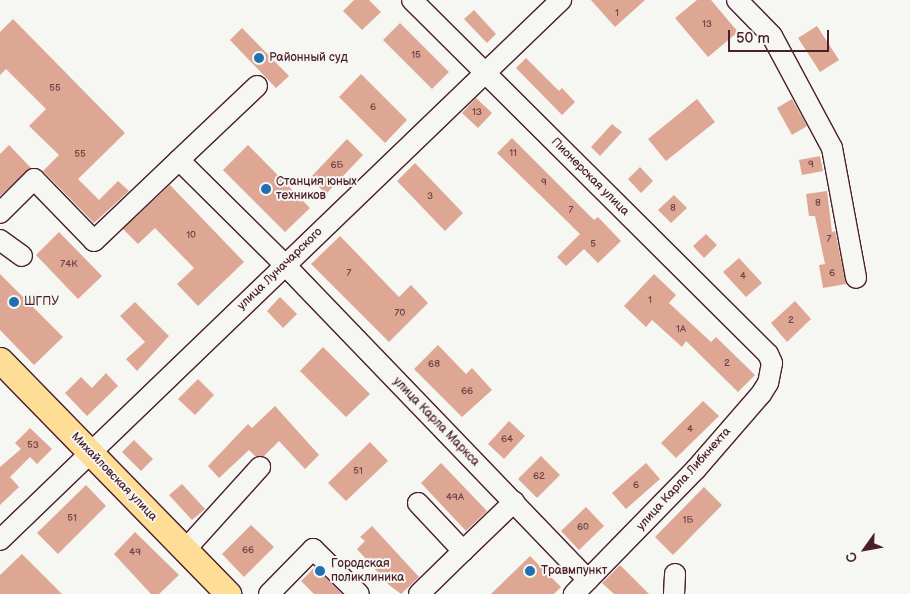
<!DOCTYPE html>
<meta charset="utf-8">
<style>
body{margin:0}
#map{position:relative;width:910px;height:594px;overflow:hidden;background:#f6f6f2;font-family:"Balsamiq Sans",sans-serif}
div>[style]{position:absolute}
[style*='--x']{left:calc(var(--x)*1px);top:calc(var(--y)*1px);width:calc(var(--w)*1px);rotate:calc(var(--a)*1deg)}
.building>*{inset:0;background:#dda794}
.roads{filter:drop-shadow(1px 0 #4a1f2b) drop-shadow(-1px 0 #4a1f2b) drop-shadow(0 1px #4a1f2b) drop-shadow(0 -1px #4a1f2b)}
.minor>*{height:20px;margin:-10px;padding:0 10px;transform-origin:10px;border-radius:10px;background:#f6f6f2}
.major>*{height:25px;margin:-12.5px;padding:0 12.5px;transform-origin:12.5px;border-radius:12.5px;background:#fedd96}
.dots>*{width:14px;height:14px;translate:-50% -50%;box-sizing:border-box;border:2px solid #f6f6f2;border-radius:50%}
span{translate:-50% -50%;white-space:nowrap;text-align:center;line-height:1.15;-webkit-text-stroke:4px #f6f6f2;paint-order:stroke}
.number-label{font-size:10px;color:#6f4145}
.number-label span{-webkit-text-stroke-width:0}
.poi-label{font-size:12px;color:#4a1f2b}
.left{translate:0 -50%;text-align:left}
.street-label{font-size:12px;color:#4a1f2b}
.north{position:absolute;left:840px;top:524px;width:50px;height:50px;-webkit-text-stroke:4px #f6f6f2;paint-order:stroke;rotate:238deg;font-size:14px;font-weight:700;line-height:20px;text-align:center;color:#4a1f2b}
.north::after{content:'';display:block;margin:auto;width:18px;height:22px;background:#4a1f2b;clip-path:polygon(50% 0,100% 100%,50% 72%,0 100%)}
.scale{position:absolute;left:728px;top:30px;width:101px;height:22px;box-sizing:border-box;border:2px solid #4a1f2b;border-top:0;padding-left:6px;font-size:15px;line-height:18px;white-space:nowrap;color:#4a1f2b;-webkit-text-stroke:4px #f6f6f2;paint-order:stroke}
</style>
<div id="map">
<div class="building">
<div style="clip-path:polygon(354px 0,369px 0,381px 12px,362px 30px,343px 11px)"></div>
<div style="clip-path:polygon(591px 0,645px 0,615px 27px)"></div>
<div style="clip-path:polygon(697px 0,711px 0,738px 32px,708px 57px,675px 18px)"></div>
<div style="clip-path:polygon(474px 10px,496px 34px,487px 43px,464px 19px)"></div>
<div style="clip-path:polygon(13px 19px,125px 133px,78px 179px,99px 200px,118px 181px,129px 191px,94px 223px,43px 171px,59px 155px,29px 126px,46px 109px,6px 69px,0 75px,0 32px)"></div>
<div style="clip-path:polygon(400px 23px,449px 72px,432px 89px,383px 40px)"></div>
<div style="clip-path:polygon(817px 26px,839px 60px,820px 72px,798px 38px)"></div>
<div style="clip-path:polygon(242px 28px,289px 76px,276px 88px,230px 40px)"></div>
<div style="clip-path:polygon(526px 58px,559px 91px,562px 88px,575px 102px,562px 115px,516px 68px)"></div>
<div style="clip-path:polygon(361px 74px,407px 120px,385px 143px,339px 97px)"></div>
<div style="clip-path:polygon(476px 98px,492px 113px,478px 128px,462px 113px)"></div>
<div style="clip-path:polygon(697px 99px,715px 122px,666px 161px,648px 139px)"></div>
<div style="clip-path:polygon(792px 99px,807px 126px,792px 135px,777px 108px)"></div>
<div style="clip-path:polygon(612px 124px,622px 132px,600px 156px,591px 147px)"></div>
<div style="clip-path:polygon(512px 138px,594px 220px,598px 217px,621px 241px,598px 263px,584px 249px,566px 266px,557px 257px,580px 234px,497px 153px)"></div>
<div style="clip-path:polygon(347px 139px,363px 155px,326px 194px,310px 178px)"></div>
<div style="clip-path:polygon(9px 145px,31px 168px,0 196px,0 154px)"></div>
<div style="clip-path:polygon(248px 145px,310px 208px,285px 232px,223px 170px)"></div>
<div style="clip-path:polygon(820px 156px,823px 171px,802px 175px,799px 160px)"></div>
<div style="clip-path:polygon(415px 163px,463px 213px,445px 231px,397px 181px)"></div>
<div style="clip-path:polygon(640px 167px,653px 181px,641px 193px,628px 179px)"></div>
<div style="clip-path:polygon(170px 185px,244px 262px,198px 306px,177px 284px,194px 268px,155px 228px,138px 244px,123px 229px)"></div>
<div style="clip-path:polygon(827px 191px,832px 232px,835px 231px,846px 284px,823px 288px,819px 265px,825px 264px,815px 216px,809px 216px,806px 194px)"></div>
<div style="clip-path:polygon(674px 195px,687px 208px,671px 223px,658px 210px)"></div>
<div style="clip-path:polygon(59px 232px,102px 276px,78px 299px,36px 255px)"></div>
<div style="clip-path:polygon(706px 234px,717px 245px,704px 258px,693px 246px)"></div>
<div style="clip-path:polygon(340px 236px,399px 297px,411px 285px,428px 303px,389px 342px,311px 264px)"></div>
<div style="clip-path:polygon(739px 258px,762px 283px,746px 297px,723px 272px)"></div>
<div style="clip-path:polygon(0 274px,63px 337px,34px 365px,0 330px)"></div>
<div style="clip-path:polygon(654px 274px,676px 295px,669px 303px,711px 342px,716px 337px,755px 375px,738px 392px,686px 341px,682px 347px,652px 320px,646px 327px,624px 306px)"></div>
<div style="clip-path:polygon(280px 297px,297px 314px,283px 328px,267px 311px)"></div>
<div style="clip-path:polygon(795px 301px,811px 319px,787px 342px,771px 323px)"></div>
<div style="clip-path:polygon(135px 302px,169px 336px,137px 371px,126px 359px,145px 342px,120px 316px)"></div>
<div style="clip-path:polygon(438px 345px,466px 374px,472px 368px,492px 390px,462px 417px,414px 369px)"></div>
<div style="clip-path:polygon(323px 347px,370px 394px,346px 417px,300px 371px)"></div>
<div style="clip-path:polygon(106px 373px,118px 386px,87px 416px,65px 393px,81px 377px,92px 388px)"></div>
<div style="clip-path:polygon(198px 379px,214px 395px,195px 415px,178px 399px)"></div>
<div style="clip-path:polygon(703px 401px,719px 416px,676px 458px,661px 443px)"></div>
<div style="clip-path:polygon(275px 406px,319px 455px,305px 469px,279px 441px,264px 456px,255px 456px,249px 450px,219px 478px,208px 466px,248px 424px,252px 428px)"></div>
<div style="clip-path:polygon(509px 421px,525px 436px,504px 459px,488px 444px)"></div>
<div style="clip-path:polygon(30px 428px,52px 449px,37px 464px,30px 457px,10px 477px,19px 487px,0 505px,0 467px,21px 449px,15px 443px)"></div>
<div style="clip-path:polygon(134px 440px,153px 459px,141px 471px,122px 452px)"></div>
<div style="clip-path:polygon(370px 442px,388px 461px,346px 501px,328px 483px)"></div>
<div style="clip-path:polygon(541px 456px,560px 475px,537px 498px,518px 479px)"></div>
<div style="clip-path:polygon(441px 463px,487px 511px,466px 531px,421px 483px)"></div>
<div style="clip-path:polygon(646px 463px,660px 479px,626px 509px,612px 493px)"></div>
<div style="clip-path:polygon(182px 484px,205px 509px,192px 520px,169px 495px)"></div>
<div style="clip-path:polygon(86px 485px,106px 506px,58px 554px,37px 533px)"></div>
<div style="clip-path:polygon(704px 487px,722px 505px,673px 555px,655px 537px)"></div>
<div style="clip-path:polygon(586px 507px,604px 526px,579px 550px,561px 531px)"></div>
<div style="clip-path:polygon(251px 525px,274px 547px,244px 577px,222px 554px)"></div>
<div style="clip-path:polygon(372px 526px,419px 577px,401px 594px,389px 585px,357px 549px,365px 541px,360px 537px)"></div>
<div style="clip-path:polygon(135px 532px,179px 575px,159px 594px,151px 594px,114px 554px)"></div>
<div style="clip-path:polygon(22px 554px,62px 594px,0 594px,0 575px)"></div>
<div style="clip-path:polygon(530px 556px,561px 587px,554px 594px,491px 594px)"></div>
<div style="clip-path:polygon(620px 565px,649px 594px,614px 594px,602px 583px)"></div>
<div style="clip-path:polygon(315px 567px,342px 594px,314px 594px,301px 581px)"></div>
</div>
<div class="roads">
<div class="minor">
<div style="--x:412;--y:0;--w:502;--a:44.84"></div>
<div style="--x:768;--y:354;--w:10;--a:66"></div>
<div style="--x:772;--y:363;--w:20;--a:101"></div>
<div style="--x:768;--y:383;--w:13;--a:122"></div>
<div style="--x:761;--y:394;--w:99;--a:130.9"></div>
<div style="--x:696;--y:469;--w:175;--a:134.3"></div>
<div style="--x:737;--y:0;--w:50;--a:45.8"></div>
<div style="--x:772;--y:36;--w:127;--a:61.8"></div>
<div style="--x:832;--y:148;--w:132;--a:79.5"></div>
<div style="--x:257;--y:86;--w:108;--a:136.5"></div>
<div style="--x:179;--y:160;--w:149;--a:44.7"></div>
<div style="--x:285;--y:265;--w:437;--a:46.1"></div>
<div style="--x:0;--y:213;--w:48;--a:-45"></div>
<div style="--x:34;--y:179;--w:86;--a:45.9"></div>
<div style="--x:94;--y:241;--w:117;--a:-43.6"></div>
<div style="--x:0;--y:240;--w:27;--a:36"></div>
<div style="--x:418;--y:503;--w:66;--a:46.8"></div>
<div style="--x:463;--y:551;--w:71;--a:-43.9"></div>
<div style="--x:0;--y:540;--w:779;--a:-43.91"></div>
<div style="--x:185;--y:550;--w:112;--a:-47.9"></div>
<div style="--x:269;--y:594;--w:63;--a:-45.6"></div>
<div style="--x:313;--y:549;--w:64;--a:44.4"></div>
<div style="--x:419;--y:594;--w:62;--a:-44.3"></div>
<div style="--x:674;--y:594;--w:20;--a:-87"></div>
</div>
<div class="major">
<div style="--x:0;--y:360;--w:327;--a:45.7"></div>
</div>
</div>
<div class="dots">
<div style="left:259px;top:58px;background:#1f6fb2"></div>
<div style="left:266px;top:189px;background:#1f6fb2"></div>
<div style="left:14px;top:302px;background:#1f6fb2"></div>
<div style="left:320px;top:571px;background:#1f6fb2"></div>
<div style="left:530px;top:571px;background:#1f6fb2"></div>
</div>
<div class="number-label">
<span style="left:617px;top:14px">1</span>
<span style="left:707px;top:25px">13</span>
<span style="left:416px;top:56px">15</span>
<span style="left:55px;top:89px">55</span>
<span style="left:373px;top:108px">6</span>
<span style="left:477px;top:113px">13</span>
<span style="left:513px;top:154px">11</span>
<span style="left:80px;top:155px">55</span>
<span style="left:811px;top:165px">9</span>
<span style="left:337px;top:166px">6Б</span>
<span style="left:544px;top:183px">9</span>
<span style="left:430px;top:197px">3</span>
<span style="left:818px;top:204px">8</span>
<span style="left:673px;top:209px">8</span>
<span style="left:571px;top:211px">7</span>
<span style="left:191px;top:236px">10</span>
<span style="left:829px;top:240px">7</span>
<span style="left:593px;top:245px">5</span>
<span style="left:69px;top:265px">74К</span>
<span style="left:349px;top:274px">7</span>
<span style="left:832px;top:274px">6</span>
<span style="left:743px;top:277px">4</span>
<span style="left:650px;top:301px">1</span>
<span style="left:400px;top:314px">70</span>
<span style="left:791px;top:321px">2</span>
<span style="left:681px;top:330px">1А</span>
<span style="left:727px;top:364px">2</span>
<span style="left:434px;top:365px">68</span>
<span style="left:467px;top:392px">66</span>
<span style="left:690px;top:430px">4</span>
<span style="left:507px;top:440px">64</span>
<span style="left:33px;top:446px">53</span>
<span style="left:358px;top:472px">51</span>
<span style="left:539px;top:477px">62</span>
<span style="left:636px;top:486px">6</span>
<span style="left:455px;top:498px">49А</span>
<span style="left:72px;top:519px">51</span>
<span style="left:688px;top:521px">1Б</span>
<span style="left:583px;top:528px">60</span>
<span style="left:248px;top:551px">66</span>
<span style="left:135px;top:553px">49</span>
</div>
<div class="poi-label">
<span class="left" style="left:269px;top:58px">Районный суд</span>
<span class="left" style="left:276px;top:189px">Станция юных<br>техников</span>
<span class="left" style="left:24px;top:302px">ШГПУ</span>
<span class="left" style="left:331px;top:571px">Городская<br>поликлиника</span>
<span class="left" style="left:541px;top:571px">Травмпункт</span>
</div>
<div class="street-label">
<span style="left:590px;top:177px;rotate:45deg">Пионерская улица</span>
<span style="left:280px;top:269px;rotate:-44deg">улица Луначарского</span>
<span style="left:436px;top:422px;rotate:46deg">улица Карла Маркса</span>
<span style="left:114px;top:477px;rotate:46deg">Михайловская улица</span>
<span style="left:684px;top:479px;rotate:-48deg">улица Карла Либкнехта</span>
</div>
<div class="north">С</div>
<div class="scale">50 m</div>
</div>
